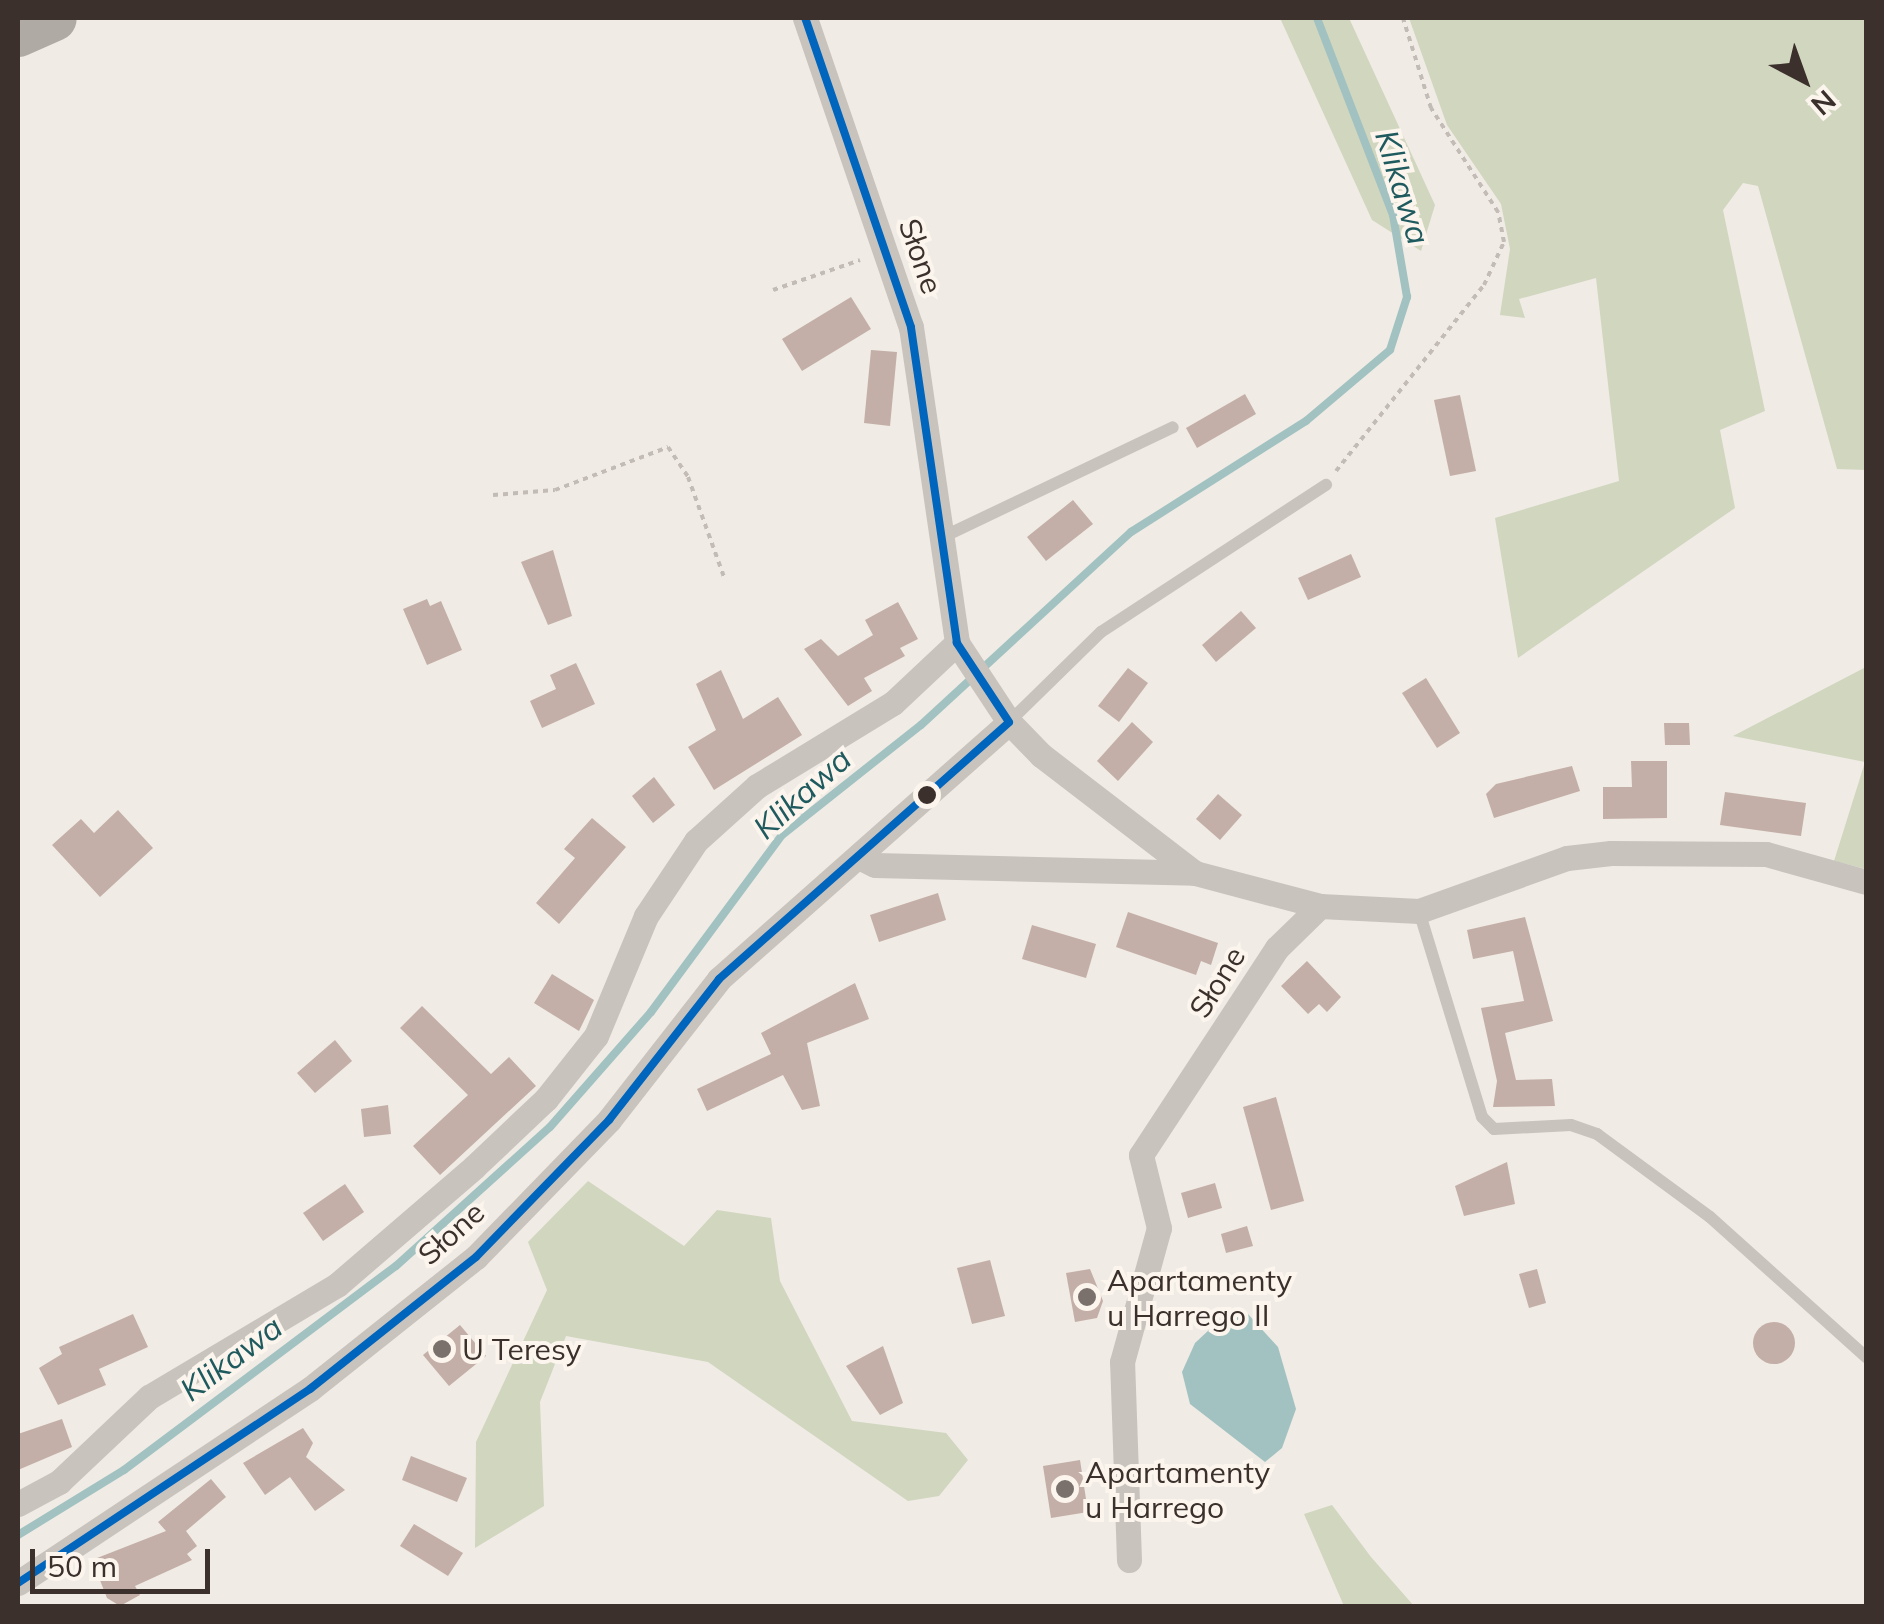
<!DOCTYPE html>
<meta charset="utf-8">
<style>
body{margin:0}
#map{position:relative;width:1884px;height:1624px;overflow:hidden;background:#f0ebe5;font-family:Mulish,sans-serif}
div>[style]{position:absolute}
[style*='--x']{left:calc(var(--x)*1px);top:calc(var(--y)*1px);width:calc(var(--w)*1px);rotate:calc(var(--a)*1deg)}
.green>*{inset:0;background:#d1d6bf}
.water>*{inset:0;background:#a1c2c1}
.stream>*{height:8px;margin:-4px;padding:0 4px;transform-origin:4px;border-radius:4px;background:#a1c2c1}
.building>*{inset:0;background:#c3afa7}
.round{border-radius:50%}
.path>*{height:4px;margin-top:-2px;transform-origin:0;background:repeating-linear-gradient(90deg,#c2bbb6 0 5px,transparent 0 10px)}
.lane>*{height:12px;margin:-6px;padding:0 6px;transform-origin:6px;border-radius:6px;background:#c9c3be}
.street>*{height:25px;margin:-12.5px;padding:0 12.5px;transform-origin:12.5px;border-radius:12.5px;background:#c9c3be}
.highway>*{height:45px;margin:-22.5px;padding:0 22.5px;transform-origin:22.5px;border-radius:22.5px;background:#afaaa4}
.bus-1>*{height:8px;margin:-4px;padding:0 4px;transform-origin:4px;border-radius:4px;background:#0065bd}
.dots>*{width:28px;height:28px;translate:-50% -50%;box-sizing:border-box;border:5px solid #fbf5ee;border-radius:50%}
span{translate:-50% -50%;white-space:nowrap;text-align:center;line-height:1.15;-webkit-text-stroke:8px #fbf5ee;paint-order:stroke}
.street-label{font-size:30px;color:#3b302b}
.poi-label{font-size:30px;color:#3b302b}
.left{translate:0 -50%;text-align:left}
.water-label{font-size:32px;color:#1f5a5e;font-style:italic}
.frame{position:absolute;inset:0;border:20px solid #3b302b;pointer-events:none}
.north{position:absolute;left:1754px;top:30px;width:100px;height:100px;-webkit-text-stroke:8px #fbf5ee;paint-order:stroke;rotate:139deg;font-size:28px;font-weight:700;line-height:40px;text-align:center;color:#3b302b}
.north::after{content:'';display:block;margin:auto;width:35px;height:45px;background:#3b302b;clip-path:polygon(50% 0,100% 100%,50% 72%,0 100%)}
.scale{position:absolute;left:30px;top:1549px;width:180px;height:45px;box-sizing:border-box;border:5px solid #3b302b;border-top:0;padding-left:12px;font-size:30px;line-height:35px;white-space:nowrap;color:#3b302b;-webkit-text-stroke:8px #fbf5ee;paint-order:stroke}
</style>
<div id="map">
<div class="green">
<div style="clip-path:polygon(1280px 18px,1349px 18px,1435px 205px,1421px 251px,1372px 220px)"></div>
<div style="clip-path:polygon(1409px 18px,1866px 18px,1866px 470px,1837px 469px,1758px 186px,1743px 183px,1723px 210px,1765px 411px,1720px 430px,1735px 508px,1518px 658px,1495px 518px,1619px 481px,1596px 278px,1519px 299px,1525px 318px,1500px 315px,1510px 249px,1501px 204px,1447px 125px)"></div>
<div style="clip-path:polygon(1866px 667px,1866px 869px,1834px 861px,1865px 762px,1733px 736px)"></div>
<div style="clip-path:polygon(588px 1181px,684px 1246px,717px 1210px,771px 1218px,780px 1281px,852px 1421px,946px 1433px,968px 1460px,939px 1496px,908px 1501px,708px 1362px,566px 1336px,540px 1402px,544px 1506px,475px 1548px,476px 1442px,547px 1290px,528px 1242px)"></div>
<div style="clip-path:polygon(1332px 1505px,1371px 1557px,1414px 1606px,1344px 1606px,1304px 1514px)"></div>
</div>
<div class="water">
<div style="clip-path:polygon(1248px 1314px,1278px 1347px,1296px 1409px,1282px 1448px,1265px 1462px,1190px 1404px,1182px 1372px,1195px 1343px,1224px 1316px)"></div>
</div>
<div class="stream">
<div style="--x:18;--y:1535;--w:124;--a:-31.5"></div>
<div style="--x:124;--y:1470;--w:340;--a:-36.9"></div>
<div style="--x:396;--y:1266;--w:207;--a:-42.1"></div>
<div style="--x:550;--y:1127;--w:153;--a:-48.7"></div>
<div style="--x:651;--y:1012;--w:220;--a:-53.5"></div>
<div style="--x:782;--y:835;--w:177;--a:-38.4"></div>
<div style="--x:921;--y:725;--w:285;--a:-42.6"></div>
<div style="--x:1131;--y:532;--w:207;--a:-32.4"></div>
<div style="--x:1306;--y:421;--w:110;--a:-40.2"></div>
<div style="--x:1390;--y:350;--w:56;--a:-72.2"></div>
<div style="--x:1407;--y:297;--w:83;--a:-99.7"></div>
<div style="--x:1393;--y:215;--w:211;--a:-111.1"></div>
</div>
<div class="building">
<div style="clip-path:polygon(851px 297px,871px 329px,802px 371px,782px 339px)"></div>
<div style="clip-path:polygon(871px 350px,897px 352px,890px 426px,864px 423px)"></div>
<div style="clip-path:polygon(1245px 394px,1256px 414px,1197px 448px,1186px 428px)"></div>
<div style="clip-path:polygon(1460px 395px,1476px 471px,1450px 476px,1434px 400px)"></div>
<div style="clip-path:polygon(1073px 500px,1093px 524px,1046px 561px,1027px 537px)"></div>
<div style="clip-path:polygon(553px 550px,572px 616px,548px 625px,521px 562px)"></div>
<div style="clip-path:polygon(1351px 554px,1361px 577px,1308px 600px,1298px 578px)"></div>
<div style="clip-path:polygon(427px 599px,430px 606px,441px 601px,462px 650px,427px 665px,403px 609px)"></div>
<div style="clip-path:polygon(898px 602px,918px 639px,900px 648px,905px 656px,864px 678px,872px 691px,848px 706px,804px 649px,821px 639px,838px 656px,873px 635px,865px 620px)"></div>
<div style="clip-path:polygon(1241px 611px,1256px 628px,1216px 662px,1202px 645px)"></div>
<div style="clip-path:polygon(576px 663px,595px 704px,542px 728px,530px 701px,556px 689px,550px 675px)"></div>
<div style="clip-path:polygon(1128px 668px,1148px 683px,1119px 722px,1098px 706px)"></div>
<div style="clip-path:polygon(721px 670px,743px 719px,778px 697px,802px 735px,714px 790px,688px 747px,716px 730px,696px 684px)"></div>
<div style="clip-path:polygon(1426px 678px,1460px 733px,1437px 748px,1402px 693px)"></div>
<div style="clip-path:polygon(1132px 722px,1153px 742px,1118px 781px,1097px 761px)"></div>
<div style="clip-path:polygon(1664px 723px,1689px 723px,1690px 745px,1665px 745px)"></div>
<div style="clip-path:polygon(1631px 761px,1667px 761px,1667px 818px,1603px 819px,1603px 787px,1632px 787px)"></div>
<div style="clip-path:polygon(1572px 766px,1580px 791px,1494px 818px,1486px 794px,1496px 784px)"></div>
<div style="clip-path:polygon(654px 777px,675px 805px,653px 823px,632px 796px)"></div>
<div style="clip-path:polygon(1725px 792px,1806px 803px,1801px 836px,1720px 825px)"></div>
<div style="clip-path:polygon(1218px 794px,1242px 815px,1220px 840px,1196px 819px)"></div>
<div style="clip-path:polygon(118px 810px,153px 848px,100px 897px,52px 845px,81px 819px,94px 833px)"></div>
<div style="clip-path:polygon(592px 818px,626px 847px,559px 924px,536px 903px,575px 858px,564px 849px)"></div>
<div style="clip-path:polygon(938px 893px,946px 920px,879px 942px,870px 915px)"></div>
<div style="clip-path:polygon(1128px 912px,1218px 943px,1211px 965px,1201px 961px,1196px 975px,1116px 947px)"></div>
<div style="clip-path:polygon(1525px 917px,1553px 1021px,1505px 1033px,1516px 1080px,1552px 1079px,1555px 1106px,1493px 1107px,1497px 1081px,1481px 1008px,1524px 1001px,1513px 951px,1473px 959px,1467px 930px)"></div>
<div style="clip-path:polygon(1032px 925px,1096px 944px,1086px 978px,1022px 959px)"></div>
<div style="clip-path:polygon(1307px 961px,1341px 997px,1327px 1012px,1319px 1004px,1308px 1014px,1281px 986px)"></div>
<div style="clip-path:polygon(552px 974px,594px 1000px,579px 1031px,534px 1003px)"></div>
<div style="clip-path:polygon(855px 983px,869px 1019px,807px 1043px,820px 1106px,802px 1110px,783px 1075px,707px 1111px,697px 1089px,771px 1054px,761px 1033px)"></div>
<div style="clip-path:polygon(422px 1006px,491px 1074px,509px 1057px,536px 1086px,440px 1175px,413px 1146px,468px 1095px,400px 1028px)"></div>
<div style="clip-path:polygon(335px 1040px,352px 1061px,315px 1093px,297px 1073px)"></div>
<div style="clip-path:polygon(1276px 1097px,1304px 1201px,1271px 1210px,1243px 1107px)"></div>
<div style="clip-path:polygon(388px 1105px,391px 1134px,364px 1137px,361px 1109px)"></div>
<div style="clip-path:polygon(1507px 1162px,1515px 1204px,1464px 1216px,1455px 1186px)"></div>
<div style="clip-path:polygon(1215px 1183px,1222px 1208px,1188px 1218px,1181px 1193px)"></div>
<div style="clip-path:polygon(345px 1184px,364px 1212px,323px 1241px,303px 1213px)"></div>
<div style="clip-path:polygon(1247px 1226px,1253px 1246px,1226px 1253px,1221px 1234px)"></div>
<div style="clip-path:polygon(990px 1260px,1005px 1316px,972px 1324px,957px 1268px)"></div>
<div style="clip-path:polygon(1090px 1269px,1103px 1301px,1097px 1318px,1075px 1322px,1066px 1273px)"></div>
<div style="clip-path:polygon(1537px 1269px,1546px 1303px,1529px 1308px,1519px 1274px)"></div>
<div style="clip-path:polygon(133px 1314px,148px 1347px,99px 1369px,106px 1385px,58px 1405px,39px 1368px,62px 1354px,59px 1347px)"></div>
<div class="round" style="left:1753px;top:1322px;width:42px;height:42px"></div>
<div style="clip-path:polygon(460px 1325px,486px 1356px,449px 1386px,423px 1355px)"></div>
<div style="clip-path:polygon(883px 1346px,903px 1403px,880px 1415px,846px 1366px)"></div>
<div style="clip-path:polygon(62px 1419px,72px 1447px,18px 1470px,18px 1434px)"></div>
<div style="clip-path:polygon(303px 1428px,313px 1443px,306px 1457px,345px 1490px,315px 1511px,290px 1477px,265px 1495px,243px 1463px)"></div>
<div style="clip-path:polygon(411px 1456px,467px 1478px,457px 1502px,402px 1480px)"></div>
<div style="clip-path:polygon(1080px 1460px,1088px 1512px,1051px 1518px,1043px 1466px)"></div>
<div style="clip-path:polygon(211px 1479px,226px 1497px,186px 1531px,197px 1546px,187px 1554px,192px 1560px,135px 1586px,140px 1595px,120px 1606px,107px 1598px,92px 1560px,166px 1531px,158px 1522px)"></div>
<div style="clip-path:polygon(414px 1524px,463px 1553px,448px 1576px,400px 1546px)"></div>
</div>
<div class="path">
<div style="--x:773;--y:290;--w:92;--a:-19"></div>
<div style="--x:1336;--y:471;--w:238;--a:-51.5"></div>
<div style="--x:1484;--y:285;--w:47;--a:-65.1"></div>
<div style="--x:1504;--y:242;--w:31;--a:-101"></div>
<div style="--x:1498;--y:212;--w:124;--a:-122.8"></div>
<div style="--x:1431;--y:108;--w:94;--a:-107.3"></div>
<div style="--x:493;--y:495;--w:62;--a:-4.6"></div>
<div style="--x:555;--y:490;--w:121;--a:-20.8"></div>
<div style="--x:668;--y:447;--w:36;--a:56"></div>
<div style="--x:688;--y:477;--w:106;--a:70.2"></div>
</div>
<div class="lane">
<div style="--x:947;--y:535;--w:250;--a:-25.5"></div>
<div style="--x:1009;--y:722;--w:129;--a:-44.4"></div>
<div style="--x:1101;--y:632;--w:269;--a:-33.2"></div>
<div style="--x:1419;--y:911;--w:215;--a:73"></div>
<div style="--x:1482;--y:1117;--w:17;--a:45"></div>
<div style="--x:1494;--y:1129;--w:77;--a:-3"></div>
<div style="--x:1571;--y:1125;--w:28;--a:19"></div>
<div style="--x:1597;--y:1134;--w:140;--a:36.3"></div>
<div style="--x:1710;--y:1217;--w:210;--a:41.9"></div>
</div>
<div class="street">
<div style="--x:805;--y:18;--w:327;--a:71.1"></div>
<div style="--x:911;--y:327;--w:319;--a:81.7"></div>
<div style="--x:957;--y:643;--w:95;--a:56.6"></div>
<div style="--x:1009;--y:722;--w:46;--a:45.9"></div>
<div style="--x:1041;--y:755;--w:194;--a:37.5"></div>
<div style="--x:863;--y:859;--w:13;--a:27"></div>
<div style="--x:875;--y:865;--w:320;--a:1.4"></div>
<div style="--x:1195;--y:873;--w:129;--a:14.8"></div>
<div style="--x:1320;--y:906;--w:99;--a:2.9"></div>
<div style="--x:1419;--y:911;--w:157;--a:-19.7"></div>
<div style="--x:1567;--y:858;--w:44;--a:-6.5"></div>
<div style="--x:1611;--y:853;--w:155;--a:0.4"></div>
<div style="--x:1766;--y:854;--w:104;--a:15.6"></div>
<div style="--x:18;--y:1504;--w:47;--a:-28.2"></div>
<div style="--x:59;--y:1482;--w:124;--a:-43.4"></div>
<div style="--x:149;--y:1397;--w:219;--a:-30.8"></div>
<div style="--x:337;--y:1285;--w:181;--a:-40.7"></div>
<div style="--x:474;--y:1167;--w:99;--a:-43.4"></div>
<div style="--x:546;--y:1099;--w:80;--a:-51.6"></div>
<div style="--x:596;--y:1036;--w:130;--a:-67.4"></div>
<div style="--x:646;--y:916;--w:90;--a:-56.3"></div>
<div style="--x:696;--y:841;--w:82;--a:-42"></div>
<div style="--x:757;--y:786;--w:159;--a:-31.4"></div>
<div style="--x:893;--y:703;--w:88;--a:-43.2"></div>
<div style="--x:1129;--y:1560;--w:198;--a:-92"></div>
<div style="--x:1122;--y:1362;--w:139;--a:-74.6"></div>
<div style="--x:1159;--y:1228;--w:75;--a:-103.9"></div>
<div style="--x:1141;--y:1155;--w:248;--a:-56.7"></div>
<div style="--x:1277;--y:948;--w:60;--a:-44.3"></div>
<div style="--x:18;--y:1583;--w:351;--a:-33.6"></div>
<div style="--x:310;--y:1389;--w:212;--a:-38.5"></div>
<div style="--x:476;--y:1257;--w:191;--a:-45.8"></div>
<div style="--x:609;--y:1120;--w:179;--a:-52"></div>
<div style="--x:719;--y:979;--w:387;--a:-41.5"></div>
</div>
<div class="highway">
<div style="--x:18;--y:34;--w:39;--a:-24"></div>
</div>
<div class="bus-1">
<div style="--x:18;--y:1583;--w:351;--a:-33.6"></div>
<div style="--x:310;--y:1389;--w:212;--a:-38.5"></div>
<div style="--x:476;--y:1257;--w:191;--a:-45.8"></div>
<div style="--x:609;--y:1120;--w:179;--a:-52"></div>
<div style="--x:719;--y:979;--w:387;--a:-41.5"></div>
<div style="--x:1009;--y:722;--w:95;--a:-123.4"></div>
<div style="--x:957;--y:643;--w:319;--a:-98.3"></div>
<div style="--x:911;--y:327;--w:327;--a:-108.9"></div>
</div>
<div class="dots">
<div style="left:927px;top:795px;background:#3b302b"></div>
<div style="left:1087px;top:1297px;background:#7a716c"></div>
<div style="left:442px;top:1349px;background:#7a716c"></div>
<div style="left:1065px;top:1489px;background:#7a716c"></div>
</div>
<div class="street-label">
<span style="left:921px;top:256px;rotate:71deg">Słone</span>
<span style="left:1217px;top:982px;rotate:-58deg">Słone</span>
<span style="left:451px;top:1233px;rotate:-42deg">Słone</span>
</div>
<div class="poi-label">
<span class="left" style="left:1107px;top:1297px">Apartamenty<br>u Harrego II</span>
<span class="left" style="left:462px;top:1349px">U Teresy</span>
<span class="left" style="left:1085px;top:1489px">Apartamenty<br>u Harrego</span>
</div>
<div class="water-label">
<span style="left:1403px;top:187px;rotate:73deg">Klikawa</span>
<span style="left:802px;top:793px;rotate:-42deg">Klikawa</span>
<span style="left:231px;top:1358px;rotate:-37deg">Klikawa</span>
</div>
<div class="frame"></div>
<div class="north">N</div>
<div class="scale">50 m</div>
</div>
